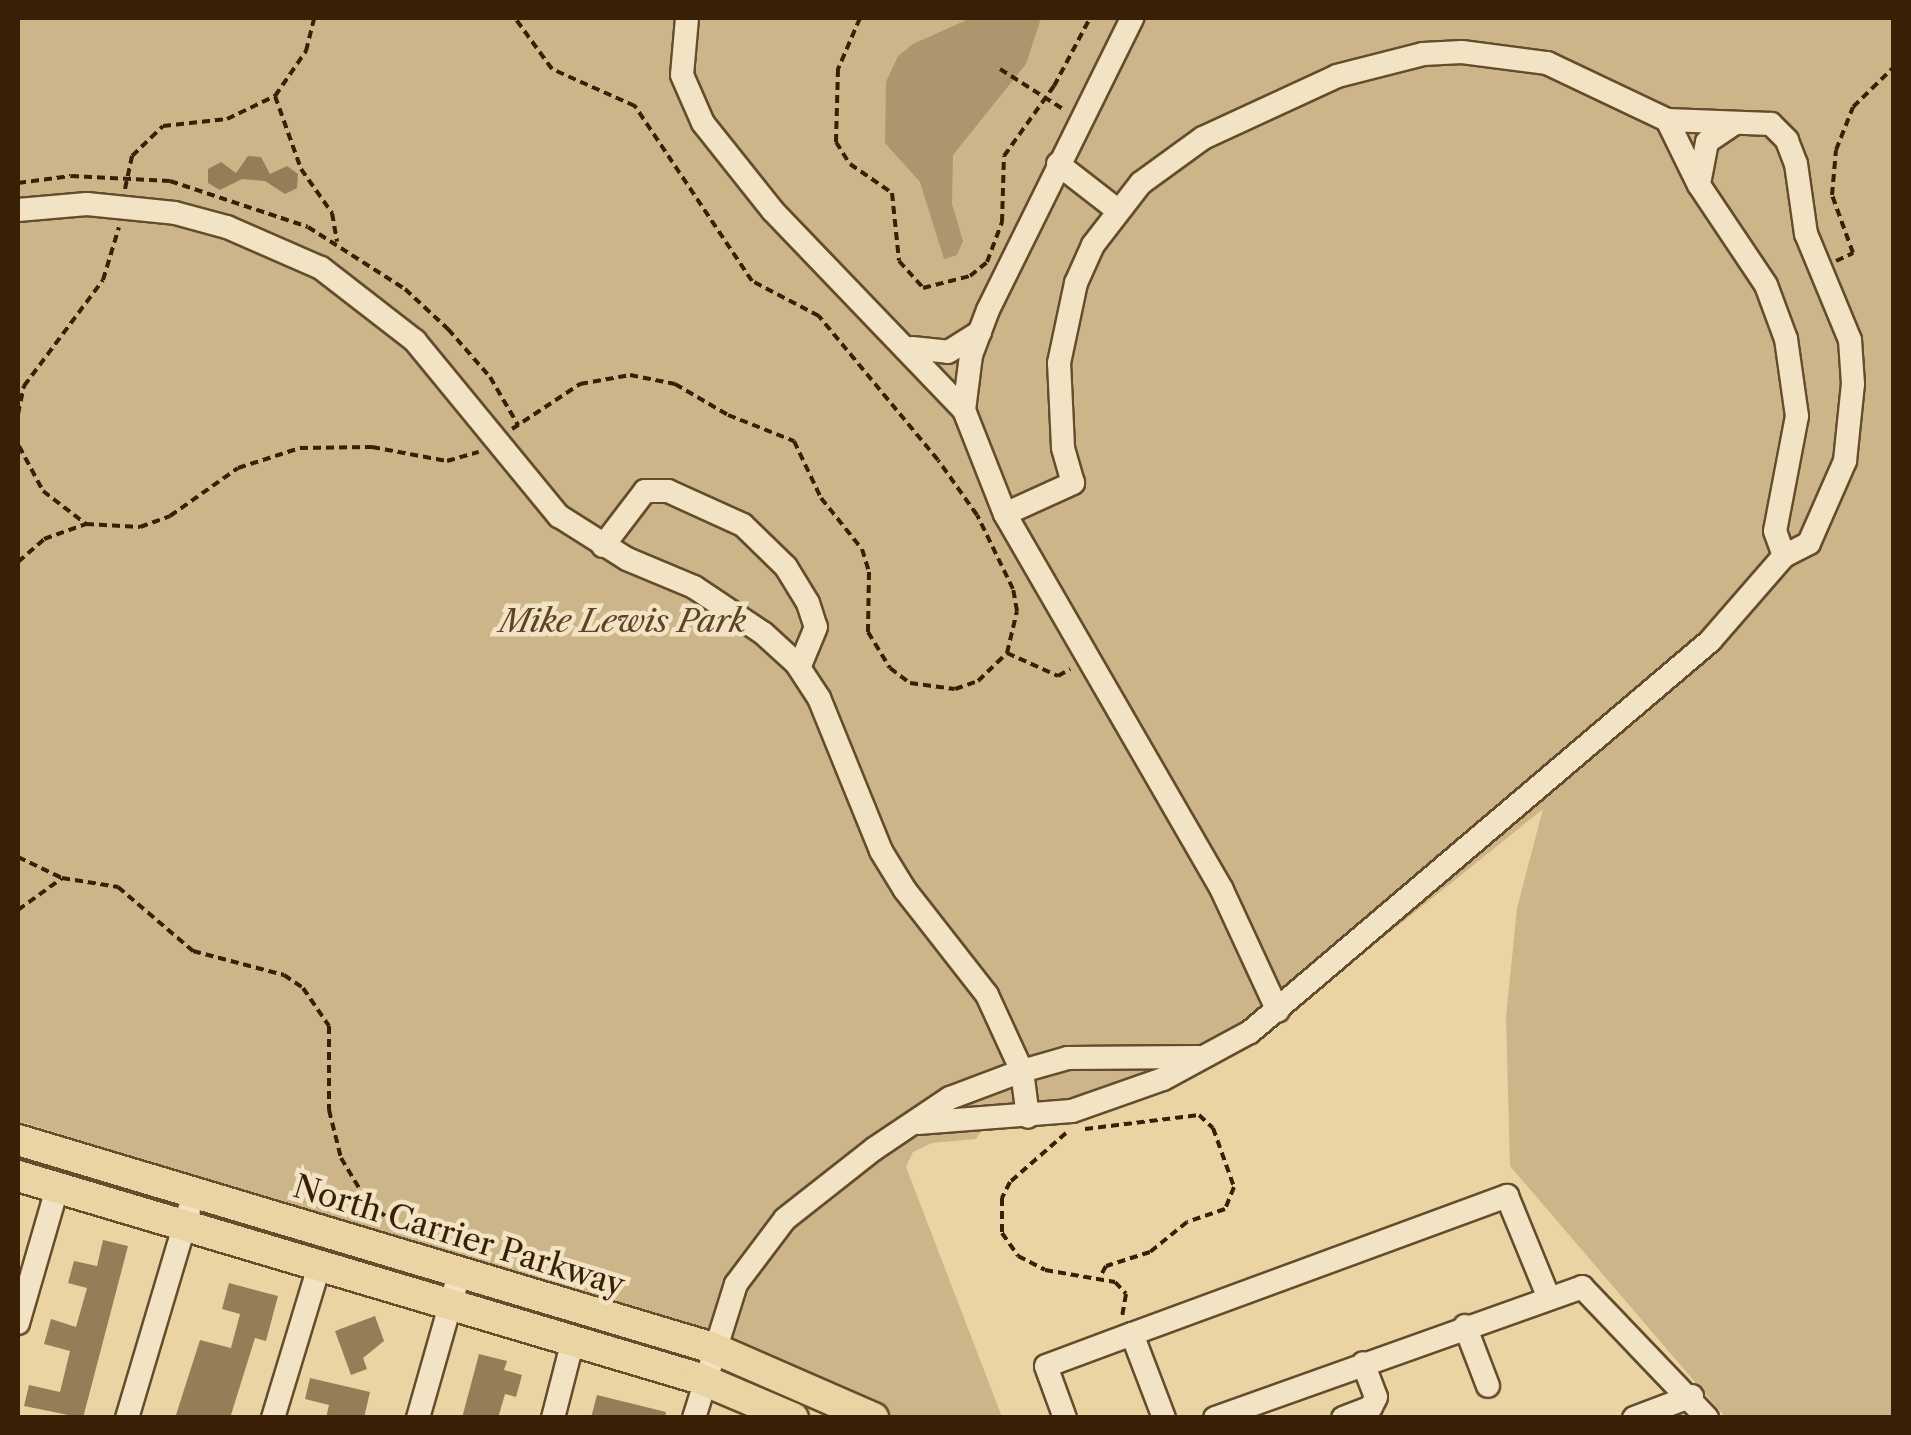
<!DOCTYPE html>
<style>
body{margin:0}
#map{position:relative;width:1911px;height:1435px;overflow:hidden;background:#ead4a3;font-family:"Libre Caslon Text",serif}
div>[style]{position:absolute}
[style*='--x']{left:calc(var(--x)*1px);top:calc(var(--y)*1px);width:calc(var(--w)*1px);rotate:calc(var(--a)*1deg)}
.green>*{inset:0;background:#ccb588}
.water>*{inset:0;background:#ad966e}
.building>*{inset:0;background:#957d58}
.path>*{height:4px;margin-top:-2px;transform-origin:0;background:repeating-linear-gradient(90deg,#381f06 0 8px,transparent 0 13px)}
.roads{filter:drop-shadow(2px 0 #644c2d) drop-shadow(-2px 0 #644c2d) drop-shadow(0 2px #644c2d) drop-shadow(0 -2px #644c2d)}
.minor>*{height:22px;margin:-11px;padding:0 11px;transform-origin:11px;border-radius:11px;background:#f1e3c3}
.major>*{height:30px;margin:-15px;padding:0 15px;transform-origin:15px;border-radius:15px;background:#ead4a3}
span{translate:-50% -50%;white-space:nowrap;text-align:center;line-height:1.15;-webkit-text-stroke:9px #f1e3c3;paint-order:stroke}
.park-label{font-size:32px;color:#5d4426;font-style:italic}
.street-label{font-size:32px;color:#381f06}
.frame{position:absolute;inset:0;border:20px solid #381f06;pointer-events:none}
</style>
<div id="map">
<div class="green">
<div style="clip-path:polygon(18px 18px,1893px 18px,1893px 1417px,1725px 1417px,1510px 1166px,1506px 1017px,1517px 908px,1543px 809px,1256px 1040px,1126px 1099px,989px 1119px,976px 1139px,932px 1143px,913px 1152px,906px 1167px,1002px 1417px,896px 1417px,795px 1367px,676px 1326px,18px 1121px)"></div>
</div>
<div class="water">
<div style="clip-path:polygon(971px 18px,1041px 18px,1026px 64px,953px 155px,952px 204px,963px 241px,957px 255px,944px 259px,920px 182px,885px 143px,886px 82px,898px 56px,913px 44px)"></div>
</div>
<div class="building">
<div style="clip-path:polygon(248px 156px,261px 157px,270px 174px,287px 166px,298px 174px,297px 188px,285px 194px,265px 181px,242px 179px,220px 190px,208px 183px,208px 169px,221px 162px,236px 173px)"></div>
<div style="clip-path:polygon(103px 1240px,128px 1246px,83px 1418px,24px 1406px,29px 1385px,60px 1392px,70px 1351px,44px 1344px,51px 1319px,76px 1327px,87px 1288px,68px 1283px,74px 1261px,97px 1266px)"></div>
<div style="clip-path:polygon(229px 1283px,278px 1296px,266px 1341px,255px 1338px,230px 1418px,175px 1418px,200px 1340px,231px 1348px,240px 1314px,222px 1309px)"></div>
<div style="clip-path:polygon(375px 1316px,384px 1341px,363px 1358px,367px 1369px,351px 1375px,335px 1331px)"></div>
<div style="clip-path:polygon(479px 1354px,507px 1361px,504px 1370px,522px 1375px,516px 1397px,505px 1394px,498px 1418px,462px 1418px)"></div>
<div style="clip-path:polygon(310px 1378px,370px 1392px,364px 1418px,326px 1418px,329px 1405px,305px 1399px)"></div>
<div style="clip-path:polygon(597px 1395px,666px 1412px,665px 1418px,591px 1418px)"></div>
</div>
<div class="path">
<div style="--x:860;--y:18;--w:56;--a:113.3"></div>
<div style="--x:838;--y:69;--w:73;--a:91.6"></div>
<div style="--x:836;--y:142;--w:26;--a:58"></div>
<div style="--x:850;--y:164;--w:51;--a:34.6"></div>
<div style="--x:892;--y:193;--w:68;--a:84.1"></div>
<div style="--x:899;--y:261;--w:36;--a:48"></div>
<div style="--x:923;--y:288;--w:49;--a:-14.3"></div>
<div style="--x:970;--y:276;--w:22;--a:-39"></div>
<div style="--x:987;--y:262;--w:43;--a:-69.4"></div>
<div style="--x:1002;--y:222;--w:66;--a:-88.3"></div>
<div style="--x:1004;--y:156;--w:86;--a:-54.5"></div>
<div style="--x:1054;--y:86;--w:77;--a:-62.1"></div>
<div style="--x:1000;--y:69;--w:75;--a:32.4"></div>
<div style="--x:275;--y:96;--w:77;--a:70.4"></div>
<div style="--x:301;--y:169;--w:54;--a:54.8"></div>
<div style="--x:332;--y:213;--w:29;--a:80"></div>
<div style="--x:18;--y:183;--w:53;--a:-7.5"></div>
<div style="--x:71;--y:176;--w:99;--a:2.9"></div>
<div style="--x:170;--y:181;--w:145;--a:18.4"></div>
<div style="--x:308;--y:227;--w:115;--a:32.6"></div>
<div style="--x:405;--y:289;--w:59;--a:42.9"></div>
<div style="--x:448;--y:329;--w:64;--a:48.8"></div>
<div style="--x:490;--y:377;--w:56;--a:59.7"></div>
<div style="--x:125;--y:189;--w:34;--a:-78"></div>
<div style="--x:132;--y:156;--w:43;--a:-44.1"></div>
<div style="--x:163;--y:126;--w:64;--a:-6.2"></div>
<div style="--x:227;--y:119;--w:53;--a:-25.6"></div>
<div style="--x:275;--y:96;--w:55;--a:-55.4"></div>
<div style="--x:306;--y:51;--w:34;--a:-76"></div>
<div style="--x:1836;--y:261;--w:19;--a:-25"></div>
<div style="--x:1853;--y:253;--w:62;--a:-109.9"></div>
<div style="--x:1832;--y:195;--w:45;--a:-84.9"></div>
<div style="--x:1836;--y:150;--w:46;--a:-68.4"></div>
<div style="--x:1853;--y:107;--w:57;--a:-44.3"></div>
<div style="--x:18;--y:414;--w:29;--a:-78"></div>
<div style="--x:24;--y:386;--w:132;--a:-53.3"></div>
<div style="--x:103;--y:280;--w:55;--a:-73.2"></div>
<div style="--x:18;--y:420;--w:25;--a:90"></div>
<div style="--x:512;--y:429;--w:82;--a:-33.5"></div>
<div style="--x:580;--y:384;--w:51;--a:-10.2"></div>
<div style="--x:630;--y:375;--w:46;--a:11.3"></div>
<div style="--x:675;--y:384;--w:61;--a:30.3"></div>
<div style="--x:728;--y:415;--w:71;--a:21.5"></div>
<div style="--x:794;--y:441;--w:63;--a:64.7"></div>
<div style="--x:821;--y:498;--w:65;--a:51.2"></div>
<div style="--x:862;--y:549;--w:24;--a:73"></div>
<div style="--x:869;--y:572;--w:60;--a:91"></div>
<div style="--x:868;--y:632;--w:42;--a:58.6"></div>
<div style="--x:890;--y:668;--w:25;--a:37"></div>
<div style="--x:910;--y:683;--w:45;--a:7.6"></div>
<div style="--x:955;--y:689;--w:24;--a:-19"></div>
<div style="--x:978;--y:681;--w:40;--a:-44"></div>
<div style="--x:1007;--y:653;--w:43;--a:-76.6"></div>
<div style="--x:1017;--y:611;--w:22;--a:-100"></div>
<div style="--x:1013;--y:589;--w:82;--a:-115.9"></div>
<div style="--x:977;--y:515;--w:67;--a:-125.3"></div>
<div style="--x:938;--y:460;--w:187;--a:-129.6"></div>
<div style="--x:819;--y:316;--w:76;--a:-152.4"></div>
<div style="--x:752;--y:281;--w:211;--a:-123.8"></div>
<div style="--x:635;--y:106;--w:91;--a:-156"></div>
<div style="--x:552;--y:69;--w:63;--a:-126"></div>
<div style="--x:19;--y:446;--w:51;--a:61.9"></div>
<div style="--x:43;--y:491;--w:54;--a:37.5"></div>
<div style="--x:86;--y:524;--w:54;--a:3.2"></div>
<div style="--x:140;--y:527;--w:32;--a:-20"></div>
<div style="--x:170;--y:516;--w:83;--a:-35.2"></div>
<div style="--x:238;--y:468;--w:65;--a:-17.9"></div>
<div style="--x:300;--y:448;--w:72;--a:-0.8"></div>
<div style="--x:372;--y:447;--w:76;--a:10.6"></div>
<div style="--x:447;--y:461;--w:33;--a:-16"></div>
<div style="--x:18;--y:562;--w:35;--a:-41"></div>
<div style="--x:44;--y:539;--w:45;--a:-19.7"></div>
<div style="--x:1007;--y:653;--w:56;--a:24.3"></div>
<div style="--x:1058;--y:676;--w:14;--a:-30"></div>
<div style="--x:18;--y:857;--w:49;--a:25.5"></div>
<div style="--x:62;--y:878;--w:57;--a:9.1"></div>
<div style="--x:118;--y:887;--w:99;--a:40.5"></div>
<div style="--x:193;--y:951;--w:94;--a:14.8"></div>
<div style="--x:284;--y:975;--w:23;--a:34"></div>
<div style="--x:303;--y:988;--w:46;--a:55.6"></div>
<div style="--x:329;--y:1026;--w:84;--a:90"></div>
<div style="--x:329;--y:1110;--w:49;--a:76"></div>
<div style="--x:341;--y:1158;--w:52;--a:59"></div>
<div style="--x:368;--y:1203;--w:45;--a:36.9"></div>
<div style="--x:18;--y:910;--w:54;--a:-36"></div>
<div style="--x:1085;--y:1129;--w:115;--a:-7"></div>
<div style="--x:1199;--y:1115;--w:19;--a:43"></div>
<div style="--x:1213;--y:1128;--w:63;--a:70.4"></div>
<div style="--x:1234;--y:1187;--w:24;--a:112"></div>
<div style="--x:1225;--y:1209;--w:40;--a:161.1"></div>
<div style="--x:1187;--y:1222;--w:48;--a:141"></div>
<div style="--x:1150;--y:1252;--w:46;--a:162.3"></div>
<div style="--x:1106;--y:1266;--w:10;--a:119"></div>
<div style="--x:1066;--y:1133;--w:74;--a:138.8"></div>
<div style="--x:1010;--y:1182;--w:18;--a:117"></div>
<div style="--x:1002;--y:1198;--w:35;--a:90"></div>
<div style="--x:1002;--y:1233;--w:28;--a:55"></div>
<div style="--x:1018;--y:1256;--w:30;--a:27"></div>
<div style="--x:1045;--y:1270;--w:71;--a:9.7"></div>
<div style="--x:1115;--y:1282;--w:16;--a:47"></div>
<div style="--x:1126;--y:1294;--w:23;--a:100"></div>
</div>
<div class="roads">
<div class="minor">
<div style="--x:687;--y:18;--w:57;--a:95"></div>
<div style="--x:682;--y:75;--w:52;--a:66.4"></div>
<div style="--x:703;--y:123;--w:112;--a:51.5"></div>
<div style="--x:773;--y:211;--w:276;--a:46.2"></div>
<div style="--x:964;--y:410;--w:112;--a:68.5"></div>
<div style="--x:1005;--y:514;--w:434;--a:60"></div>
<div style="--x:1222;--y:890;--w:133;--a:65.2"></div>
<div style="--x:1058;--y:164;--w:73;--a:37.8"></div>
<div style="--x:1699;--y:184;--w:43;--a:-79.2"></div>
<div style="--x:1707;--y:142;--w:34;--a:-34"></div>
<div style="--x:18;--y:210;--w:69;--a:-5"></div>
<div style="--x:87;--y:204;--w:88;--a:5.8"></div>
<div style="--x:175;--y:213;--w:54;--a:15.1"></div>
<div style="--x:227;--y:227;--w:103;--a:23.6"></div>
<div style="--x:321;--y:268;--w:119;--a:37.8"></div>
<div style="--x:415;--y:341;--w:227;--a:50.6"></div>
<div style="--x:559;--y:516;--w:80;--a:32.3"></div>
<div style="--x:627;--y:559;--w:73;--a:22.7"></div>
<div style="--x:694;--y:587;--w:83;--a:33.7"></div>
<div style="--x:763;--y:633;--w:45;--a:42.3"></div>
<div style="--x:796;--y:663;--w:42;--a:56.7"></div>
<div style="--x:819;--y:698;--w:165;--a:67.9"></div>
<div style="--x:881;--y:851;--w:46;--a:58.4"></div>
<div style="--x:905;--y:890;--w:133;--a:52"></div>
<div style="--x:987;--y:995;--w:84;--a:65.3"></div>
<div style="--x:1022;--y:1071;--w:46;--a:82.6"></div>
<div style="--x:912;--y:348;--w:36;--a:6"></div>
<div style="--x:948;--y:352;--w:38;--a:-32"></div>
<div style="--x:964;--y:410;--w:55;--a:-82.7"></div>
<div style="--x:971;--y:355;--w:48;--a:-69.3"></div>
<div style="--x:988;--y:310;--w:326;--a:-63.7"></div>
<div style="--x:1005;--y:514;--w:75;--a:-24.5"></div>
<div style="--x:1073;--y:483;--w:37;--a:-106"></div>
<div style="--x:1063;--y:447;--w:84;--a:-92.7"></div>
<div style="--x:1059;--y:363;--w:82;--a:-78"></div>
<div style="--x:1076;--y:283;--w:42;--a:-65.9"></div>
<div style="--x:1093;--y:245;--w:78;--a:-52.3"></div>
<div style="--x:1141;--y:183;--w:77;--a:-36"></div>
<div style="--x:1203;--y:138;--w:148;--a:-24.8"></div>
<div style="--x:1337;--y:76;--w:89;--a:-14.3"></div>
<div style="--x:1423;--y:54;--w:39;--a:-3"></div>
<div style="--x:1462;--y:52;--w:86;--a:7.4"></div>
<div style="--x:1547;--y:63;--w:133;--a:25.4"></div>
<div style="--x:603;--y:546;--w:69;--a:-52.6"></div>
<div style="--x:645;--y:491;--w:23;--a:0"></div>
<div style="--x:668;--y:491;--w:82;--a:24.4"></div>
<div style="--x:743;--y:525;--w:60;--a:44.3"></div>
<div style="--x:786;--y:567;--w:42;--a:58.6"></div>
<div style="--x:808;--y:603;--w:25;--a:72"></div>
<div style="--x:816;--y:627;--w:44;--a:112.5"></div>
<div style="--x:918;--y:1123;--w:154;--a:-4.5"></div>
<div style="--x:1072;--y:1111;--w:96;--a:-19.4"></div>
<div style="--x:1163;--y:1079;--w:99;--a:-28.4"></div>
<div style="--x:1250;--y:1032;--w:604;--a:-40.36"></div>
<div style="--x:1710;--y:641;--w:113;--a:-49"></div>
<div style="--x:1784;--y:556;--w:28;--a:-27"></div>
<div style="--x:1809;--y:543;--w:90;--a:-66.3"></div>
<div style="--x:1845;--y:461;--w:77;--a:-84.1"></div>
<div style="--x:1853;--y:384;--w:44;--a:-93.9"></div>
<div style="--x:1850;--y:340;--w:115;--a:-112.5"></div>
<div style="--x:1806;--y:234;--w:71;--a:-98.1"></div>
<div style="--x:1796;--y:164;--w:26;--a:-111"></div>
<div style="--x:1787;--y:140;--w:23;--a:-135"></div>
<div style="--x:1771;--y:124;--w:104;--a:-177.8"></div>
<div style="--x:1667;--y:120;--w:72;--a:63.8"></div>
<div style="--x:1699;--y:185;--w:120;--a:56.2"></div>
<div style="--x:1766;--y:285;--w:58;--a:69.7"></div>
<div style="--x:1786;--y:339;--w:78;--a:81.9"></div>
<div style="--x:1797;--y:416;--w:117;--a:100.8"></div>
<div style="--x:1775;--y:531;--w:27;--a:70"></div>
<div style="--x:18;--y:1323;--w:140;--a:-73.8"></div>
<div style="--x:1465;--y:1326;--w:64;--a:69"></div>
<div style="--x:1132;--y:1334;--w:400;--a:-20.2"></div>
<div style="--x:1507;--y:1196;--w:108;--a:67.7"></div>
<div style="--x:127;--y:1418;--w:217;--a:-73.4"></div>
<div style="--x:273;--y:1418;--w:162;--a:-73.1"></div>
<div style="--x:418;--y:1418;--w:150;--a:-74.1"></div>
<div style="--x:553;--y:1418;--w:81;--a:-75.6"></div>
<div style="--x:694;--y:1418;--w:140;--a:-72.6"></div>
<div style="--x:736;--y:1284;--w:81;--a:-53"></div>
<div style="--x:785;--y:1219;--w:113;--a:-38.2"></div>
<div style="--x:874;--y:1149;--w:92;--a:-33.9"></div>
<div style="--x:950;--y:1098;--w:77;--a:-20.6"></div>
<div style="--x:1022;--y:1071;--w:48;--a:-15.8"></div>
<div style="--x:1068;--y:1058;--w:130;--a:-0.4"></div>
<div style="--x:1065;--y:1418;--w:55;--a:-110.1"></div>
<div style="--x:1046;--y:1366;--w:92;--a:-20.4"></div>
<div style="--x:1132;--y:1334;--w:90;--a:69.1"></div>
<div style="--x:1215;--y:1418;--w:390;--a:-19.6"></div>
<div style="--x:1582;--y:1287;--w:181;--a:46.3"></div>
<div style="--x:1343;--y:1418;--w:30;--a:-21"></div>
<div style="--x:1371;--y:1407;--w:11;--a:-63"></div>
<div style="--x:1376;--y:1397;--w:36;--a:-111"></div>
<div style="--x:1634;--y:1418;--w:62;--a:-20.8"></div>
</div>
<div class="major">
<div style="--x:18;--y:1140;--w:725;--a:16.66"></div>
<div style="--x:713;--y:1348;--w:175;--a:23.6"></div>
<div style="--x:18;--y:1176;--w:713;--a:16.55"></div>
<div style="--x:701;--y:1379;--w:100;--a:23"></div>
</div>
</div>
<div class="park-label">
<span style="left:623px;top:621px">Mike Lewis Park</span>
</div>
<div class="street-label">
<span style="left:459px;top:1236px;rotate:17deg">North Carrier Parkway</span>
</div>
<div class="frame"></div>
</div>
